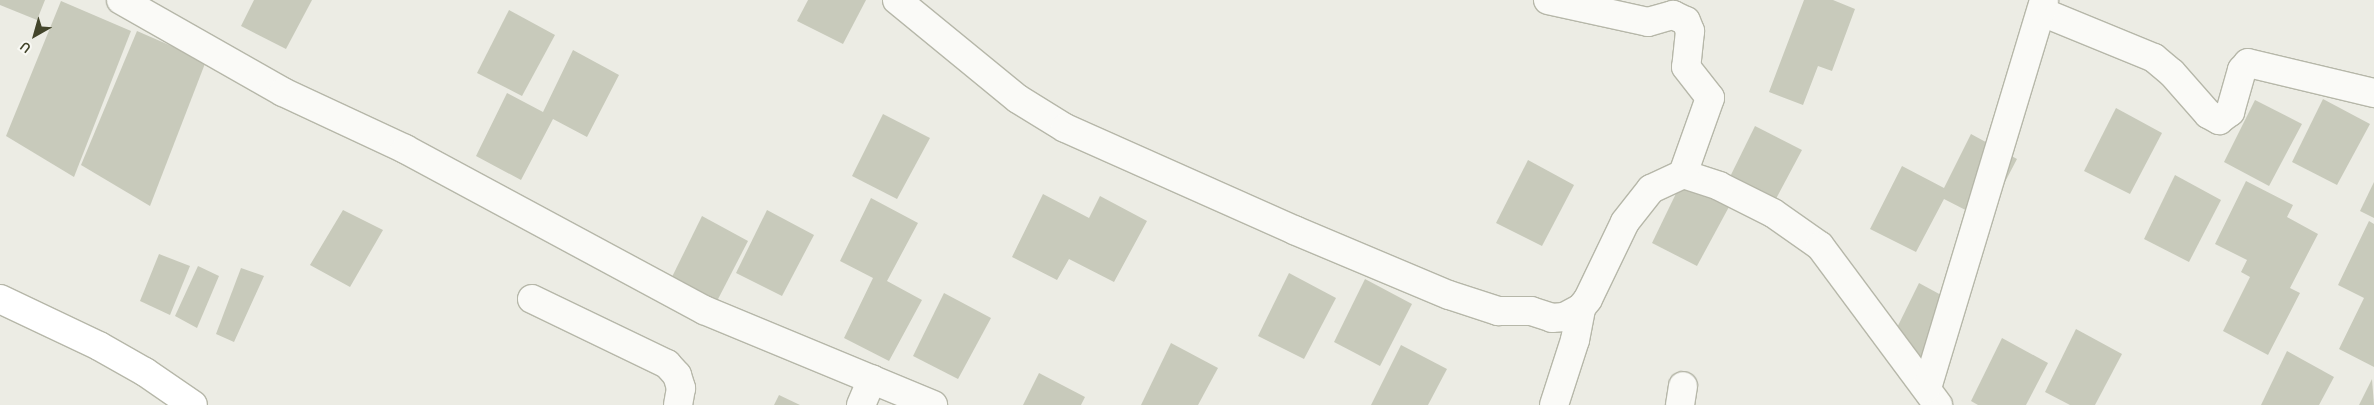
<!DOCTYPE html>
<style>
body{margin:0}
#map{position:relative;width:2374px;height:405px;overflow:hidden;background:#ecece4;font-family:Karla,sans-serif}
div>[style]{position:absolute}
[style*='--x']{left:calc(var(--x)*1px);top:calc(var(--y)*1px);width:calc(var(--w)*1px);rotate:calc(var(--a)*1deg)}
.building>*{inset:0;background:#c8cabb}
.roads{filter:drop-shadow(1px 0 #b6b7a9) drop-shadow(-1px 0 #b6b7a9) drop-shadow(0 1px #b6b7a9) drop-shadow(0 -1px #b6b7a9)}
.minor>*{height:28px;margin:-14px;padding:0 14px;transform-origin:14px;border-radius:14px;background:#fafaf7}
.primary>*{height:28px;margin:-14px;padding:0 14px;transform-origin:14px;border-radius:14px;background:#fff}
span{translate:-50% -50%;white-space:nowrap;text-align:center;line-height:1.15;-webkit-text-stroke:4.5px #f9f9f4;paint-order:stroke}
.north{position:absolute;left:10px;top:10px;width:50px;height:50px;-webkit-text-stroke:4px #f9f9f4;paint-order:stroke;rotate:218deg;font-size:14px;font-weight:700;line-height:20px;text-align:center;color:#43452b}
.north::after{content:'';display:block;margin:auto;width:18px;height:22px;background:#43452b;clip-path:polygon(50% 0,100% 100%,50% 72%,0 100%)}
</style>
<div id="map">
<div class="building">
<div style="clip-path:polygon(0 0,45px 0,37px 20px,0 5px)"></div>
<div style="clip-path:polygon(254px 0,312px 0,286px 49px,241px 26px)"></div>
<div style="clip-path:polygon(808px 0,866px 0,843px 44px,797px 21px)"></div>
<div style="clip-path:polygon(1804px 0,1833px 0,1855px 9px,1832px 71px,1818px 66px,1803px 105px,1769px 92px)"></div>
<div style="clip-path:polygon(61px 1px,131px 31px,74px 177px,6px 136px)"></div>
<div style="clip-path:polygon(509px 10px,555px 35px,522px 96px,477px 73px)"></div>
<div style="clip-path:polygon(137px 31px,206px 61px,150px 206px,81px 165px)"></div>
<div style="clip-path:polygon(573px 50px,619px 75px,587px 137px,553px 119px,521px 180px,476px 156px,507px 93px,543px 112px)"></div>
<div style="clip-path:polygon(2323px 99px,2370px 124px,2337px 185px,2292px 162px)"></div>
<div style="clip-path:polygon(2255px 100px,2302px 124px,2269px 186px,2224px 162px)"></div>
<div style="clip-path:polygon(2116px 108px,2162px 133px,2130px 194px,2084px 171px)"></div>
<div style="clip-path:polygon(883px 114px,930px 138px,897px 199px,852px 176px)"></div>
<div style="clip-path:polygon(1755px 126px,1802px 150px,1769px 212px,1724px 189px)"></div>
<div style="clip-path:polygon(1971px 134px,2017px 159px,1985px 220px,1944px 199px,1916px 252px,1870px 229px,1902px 166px,1944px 188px)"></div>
<div style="clip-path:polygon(1528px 160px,1574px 185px,1542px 246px,1496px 223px)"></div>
<div style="clip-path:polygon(2175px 175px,2221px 200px,2189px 262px,2144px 239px)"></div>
<div style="clip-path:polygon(1683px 179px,1730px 205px,1697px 266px,1652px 243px)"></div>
<div style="clip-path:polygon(2246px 181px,2293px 205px,2287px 217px,2318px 234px,2290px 288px,2300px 293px,2268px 355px,2223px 331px,2250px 277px,2241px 272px,2247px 260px,2215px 244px)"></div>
<div style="clip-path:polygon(2374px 182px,2374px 218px,2360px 211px)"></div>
<div style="clip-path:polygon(1043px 194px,1089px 218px,1100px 196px,1147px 221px,1114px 282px,1069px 259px,1057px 280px,1012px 257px)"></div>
<div style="clip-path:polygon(871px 198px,918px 223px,887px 281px,922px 300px,889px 361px,844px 338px,873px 278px,840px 261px)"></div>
<div style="clip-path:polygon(343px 210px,383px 230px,350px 287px,310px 265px)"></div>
<div style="clip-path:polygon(767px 210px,814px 235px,782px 296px,736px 273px)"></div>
<div style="clip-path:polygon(702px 216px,748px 241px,716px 303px,671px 279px)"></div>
<div style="clip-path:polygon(2369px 221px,2374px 224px,2374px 367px,2339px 349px,2364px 298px,2338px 285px)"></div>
<div style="clip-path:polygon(159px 254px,190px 266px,170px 315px,140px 301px)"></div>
<div style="clip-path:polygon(198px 266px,219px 276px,197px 328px,175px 316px)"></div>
<div style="clip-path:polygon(241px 268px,264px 276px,234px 342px,216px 334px)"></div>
<div style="clip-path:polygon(1289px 273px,1336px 298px,1304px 359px,1258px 336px)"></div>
<div style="clip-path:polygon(1365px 279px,1412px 304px,1380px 366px,1334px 342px)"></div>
<div style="clip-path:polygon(1919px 283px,1965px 308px,1933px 370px,1888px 346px)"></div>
<div style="clip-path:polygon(944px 293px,991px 318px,958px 379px,913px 356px)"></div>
<div style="clip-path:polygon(2076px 329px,2122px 354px,2095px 405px,2070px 405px,2045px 392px)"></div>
<div style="clip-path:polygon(2002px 338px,2048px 363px,2026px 405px,1978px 405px,1971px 401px)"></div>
<div style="clip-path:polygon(1171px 343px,1218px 368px,1198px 405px,1141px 405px)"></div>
<div style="clip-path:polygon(1401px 345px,1447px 369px,1428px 405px,1371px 405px)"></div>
<div style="clip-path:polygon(2287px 351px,2334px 377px,2319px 405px,2261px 405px)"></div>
<div style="clip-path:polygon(1039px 373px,1085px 397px,1081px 405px,1023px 405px)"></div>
<div style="clip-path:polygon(2372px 379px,2374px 405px,2359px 405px)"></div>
<div style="clip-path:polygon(779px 395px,800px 405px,774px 405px)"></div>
</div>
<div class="roads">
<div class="minor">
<div style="--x:121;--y:0;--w:186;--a:29.6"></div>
<div style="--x:283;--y:92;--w:135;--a:25"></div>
<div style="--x:405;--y:149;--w:340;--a:28.3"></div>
<div style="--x:704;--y:310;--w:248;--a:22.5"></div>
<div style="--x:897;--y:0;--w:156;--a:39.3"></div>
<div style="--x:1018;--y:99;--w:55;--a:31.7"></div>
<div style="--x:1065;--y:128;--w:251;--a:24"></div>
<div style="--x:1294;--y:230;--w:168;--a:22.8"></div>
<div style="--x:1449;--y:295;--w:52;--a:18.1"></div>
<div style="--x:1498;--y:311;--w:33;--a:0"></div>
<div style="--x:1531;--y:311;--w:22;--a:18"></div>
<div style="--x:1552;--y:318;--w:12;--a:-5"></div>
<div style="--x:1564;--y:317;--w:19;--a:-28"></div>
<div style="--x:1581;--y:308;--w:11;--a:-52"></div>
<div style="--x:1588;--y:299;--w:85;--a:-64.3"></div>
<div style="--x:1625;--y:222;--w:42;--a:-51.8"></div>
<div style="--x:1651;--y:189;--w:35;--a:-25"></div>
<div style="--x:1683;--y:174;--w:38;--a:18"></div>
<div style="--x:1719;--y:186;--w:60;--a:26.6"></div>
<div style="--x:1773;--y:213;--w:57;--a:35.1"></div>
<div style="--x:1820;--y:246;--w:198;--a:53.4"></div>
<div style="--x:1548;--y:0;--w:102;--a:12.4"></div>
<div style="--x:1648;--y:22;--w:26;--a:-16"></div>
<div style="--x:1673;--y:15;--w:14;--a:25"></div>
<div style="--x:1686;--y:21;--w:11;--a:68"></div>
<div style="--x:1690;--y:31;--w:36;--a:96"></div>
<div style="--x:1686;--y:67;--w:39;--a:52"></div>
<div style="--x:1710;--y:98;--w:81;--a:109.6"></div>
<div style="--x:2042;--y:12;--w:121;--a:22.3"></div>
<div style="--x:2154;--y:58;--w:23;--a:40"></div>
<div style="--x:2172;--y:73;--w:55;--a:48.7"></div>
<div style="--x:2208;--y:114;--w:13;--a:29"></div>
<div style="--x:2219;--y:120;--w:14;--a:-36"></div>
<div style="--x:2230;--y:112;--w:44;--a:-74.1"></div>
<div style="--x:2242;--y:70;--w:9;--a:-49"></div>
<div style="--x:2248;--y:63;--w:130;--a:13.4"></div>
<div style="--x:532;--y:299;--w:150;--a:25.7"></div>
<div style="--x:667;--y:364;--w:15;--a:48"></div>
<div style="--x:677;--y:375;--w:14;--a:73"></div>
<div style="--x:681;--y:388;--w:17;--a:100"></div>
<div style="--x:1927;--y:388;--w:405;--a:-73.2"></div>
<div style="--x:861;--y:405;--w:28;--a:-67"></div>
<div style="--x:1554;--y:405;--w:68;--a:-72.1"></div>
<div style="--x:1575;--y:340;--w:33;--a:-79"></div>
<div style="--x:1680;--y:405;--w:19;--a:-81"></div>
</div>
<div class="primary">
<div style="--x:0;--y:299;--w:110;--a:25.4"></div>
<div style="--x:99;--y:346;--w:53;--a:29.5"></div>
<div style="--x:145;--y:372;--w:58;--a:34.5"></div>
</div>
</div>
<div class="north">U</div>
</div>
